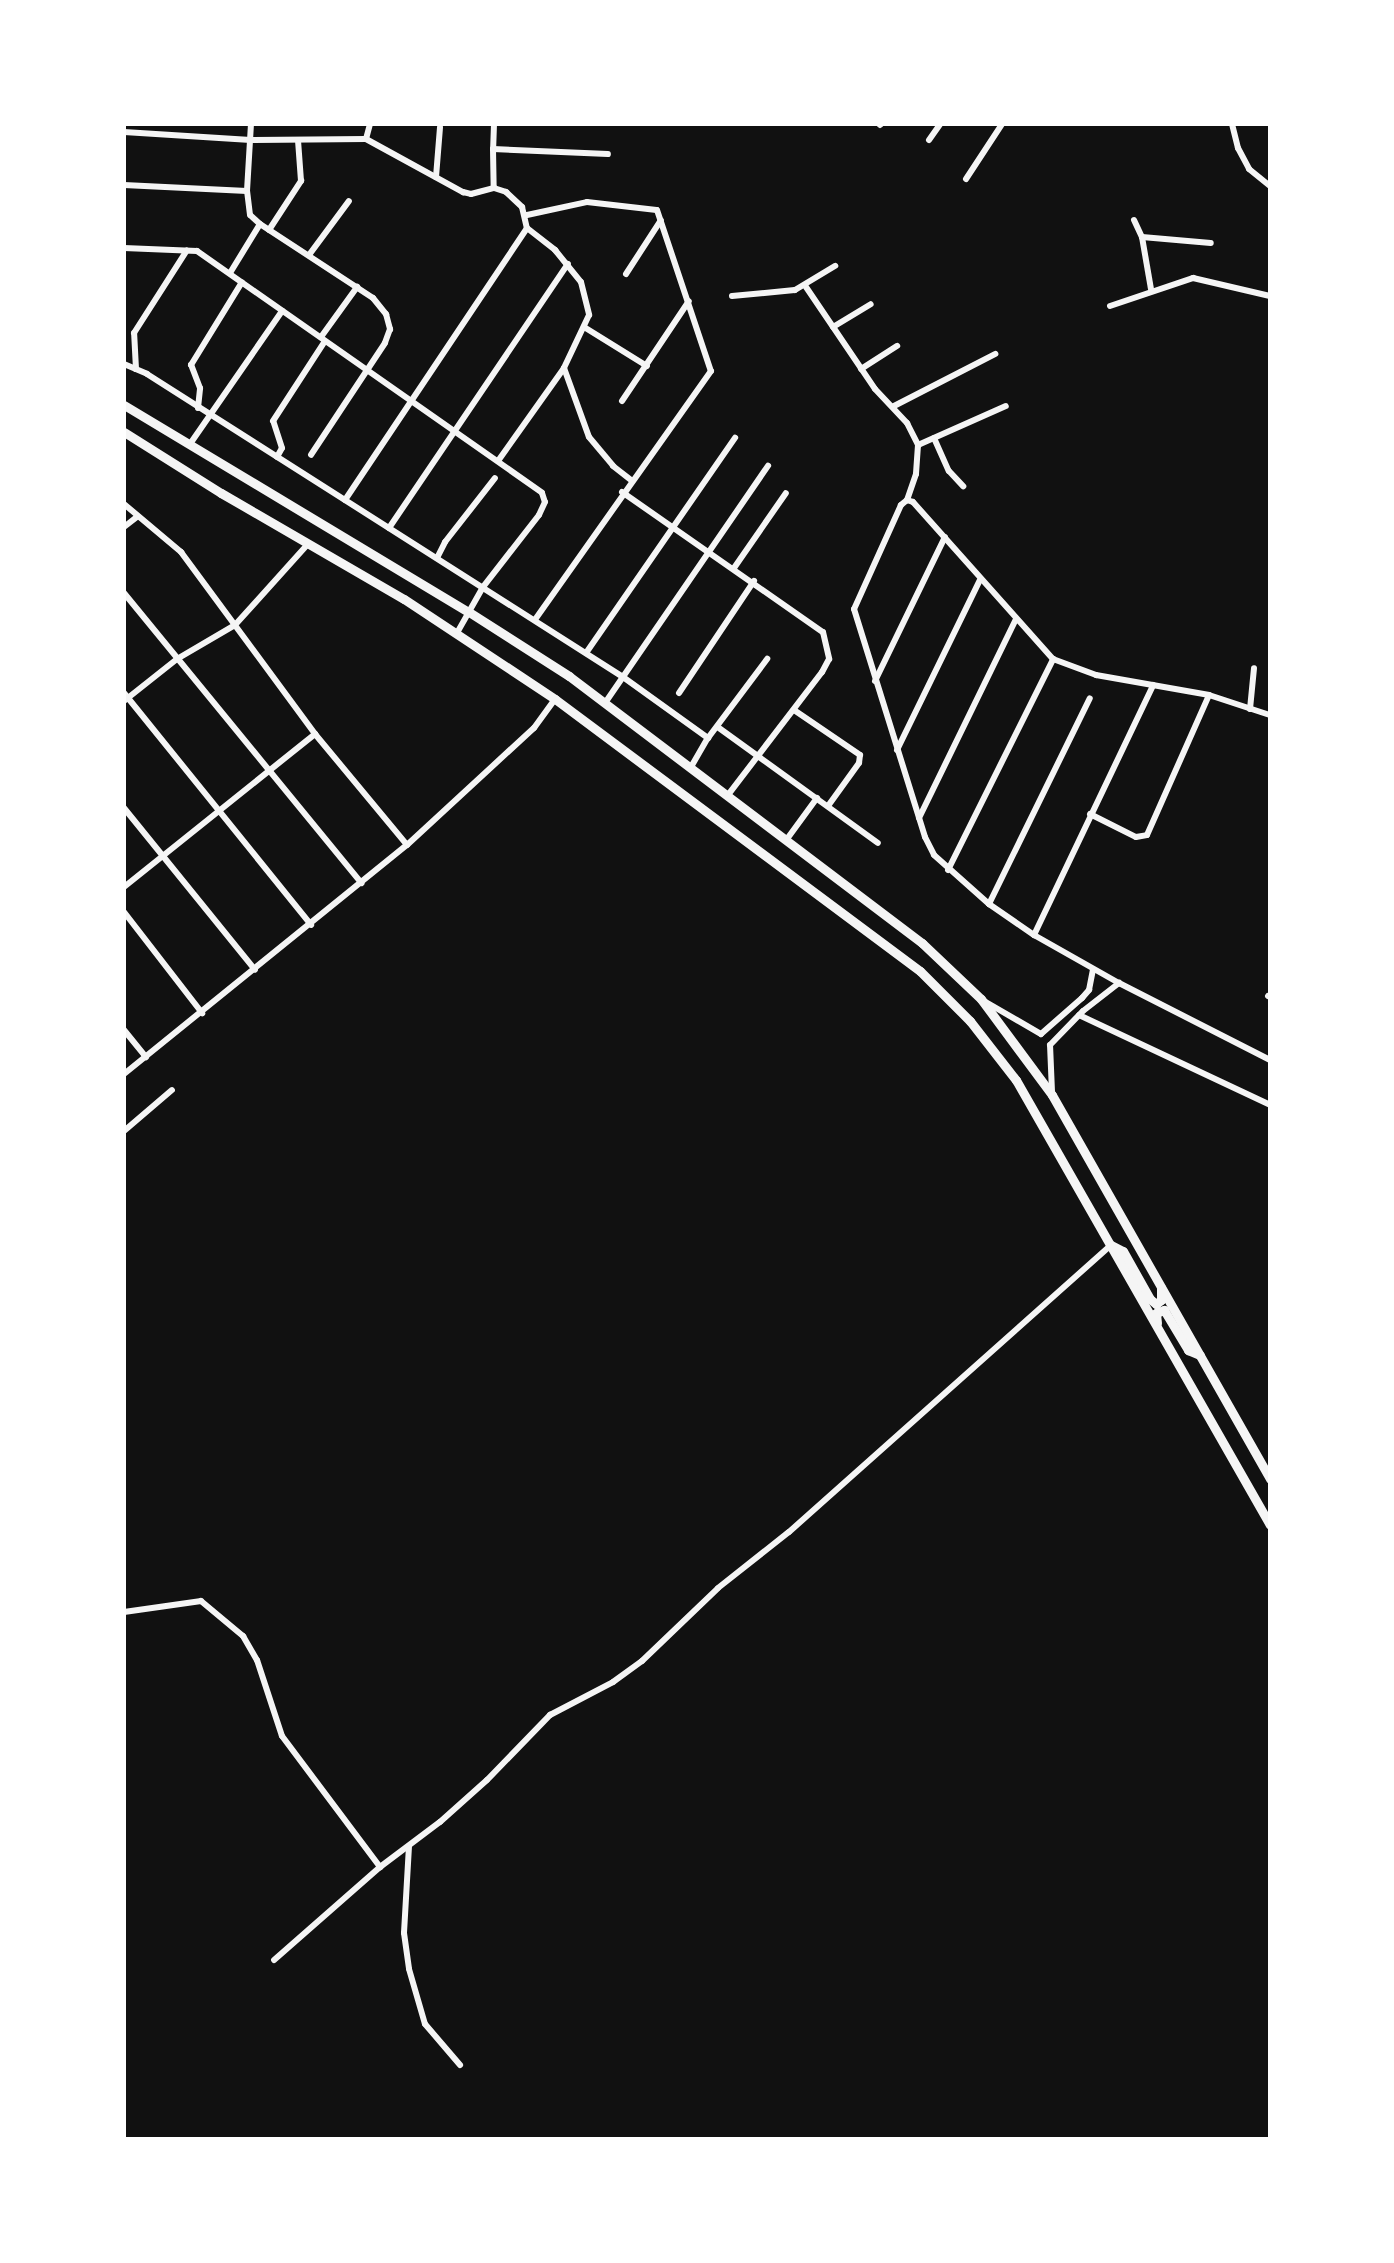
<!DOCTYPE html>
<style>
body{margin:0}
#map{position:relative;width:1394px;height:2263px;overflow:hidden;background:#111;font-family:Raleway,sans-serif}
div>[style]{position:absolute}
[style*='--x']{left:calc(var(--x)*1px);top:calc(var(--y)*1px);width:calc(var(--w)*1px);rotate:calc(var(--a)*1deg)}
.minor>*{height:6px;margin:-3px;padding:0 3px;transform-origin:3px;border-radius:3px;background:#f5f5f5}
.trunk>*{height:9px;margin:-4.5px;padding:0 4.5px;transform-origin:4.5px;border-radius:4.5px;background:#f5f5f5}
span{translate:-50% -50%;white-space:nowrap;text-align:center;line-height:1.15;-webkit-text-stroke:8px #fff;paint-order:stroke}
.frame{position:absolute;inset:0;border:126px solid #fff;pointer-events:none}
</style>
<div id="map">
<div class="minor">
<div style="--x:494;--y:124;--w:25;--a:92"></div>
<div style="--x:493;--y:149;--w:115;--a:2.5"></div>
<div style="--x:1232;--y:124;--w:25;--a:76"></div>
<div style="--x:1238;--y:148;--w:24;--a:62"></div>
<div style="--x:1249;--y:169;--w:27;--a:39"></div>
<div style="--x:880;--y:125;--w:1;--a:-45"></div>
<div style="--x:124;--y:132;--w:127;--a:3.6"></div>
<div style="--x:251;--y:140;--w:115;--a:-0.5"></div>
<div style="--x:366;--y:139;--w:111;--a:28.7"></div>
<div style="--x:463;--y:192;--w:8;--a:14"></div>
<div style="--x:471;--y:194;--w:24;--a:-15"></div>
<div style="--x:494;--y:188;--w:13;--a:18"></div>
<div style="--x:506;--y:192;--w:22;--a:43"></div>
<div style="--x:522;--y:207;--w:22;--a:77"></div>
<div style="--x:527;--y:228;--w:36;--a:38"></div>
<div style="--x:555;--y:250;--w:41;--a:50.9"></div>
<div style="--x:581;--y:282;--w:34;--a:76"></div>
<div style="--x:589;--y:315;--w:59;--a:115.3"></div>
<div style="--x:564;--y:368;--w:73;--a:70.1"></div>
<div style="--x:589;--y:437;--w:38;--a:50"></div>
<div style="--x:613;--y:466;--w:23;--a:38"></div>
<div style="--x:366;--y:139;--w:16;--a:-75"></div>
<div style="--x:929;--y:140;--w:19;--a:-55"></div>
<div style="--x:493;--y:149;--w:39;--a:89"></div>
<div style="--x:436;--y:177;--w:50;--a:-85.4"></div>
<div style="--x:966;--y:179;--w:66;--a:-56.8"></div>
<div style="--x:124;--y:185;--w:123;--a:2.8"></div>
<div style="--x:527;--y:215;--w:61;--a:-12.2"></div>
<div style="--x:587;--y:202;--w:70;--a:6.5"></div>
<div style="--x:657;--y:210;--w:170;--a:71.5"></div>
<div style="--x:711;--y:371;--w:305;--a:125.3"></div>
<div style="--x:1134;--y:220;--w:19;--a:65"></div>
<div style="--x:1142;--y:237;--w:53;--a:80.2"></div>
<div style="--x:260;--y:224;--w:135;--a:33.2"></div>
<div style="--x:373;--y:298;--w:21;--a:51"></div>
<div style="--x:386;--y:314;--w:16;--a:75"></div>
<div style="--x:390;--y:329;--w:15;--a:110"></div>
<div style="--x:385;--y:343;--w:134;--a:123.5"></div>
<div style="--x:269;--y:230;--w:59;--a:-56.9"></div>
<div style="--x:301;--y:181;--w:41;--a:-94.2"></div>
<div style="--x:1142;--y:237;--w:69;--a:5"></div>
<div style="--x:124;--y:248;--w:73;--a:2.4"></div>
<div style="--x:197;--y:251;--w:421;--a:35"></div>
<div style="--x:542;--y:493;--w:9;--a:72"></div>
<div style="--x:545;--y:502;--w:14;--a:115"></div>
<div style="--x:539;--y:515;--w:91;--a:127.9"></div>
<div style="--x:483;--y:587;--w:53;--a:119.5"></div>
<div style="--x:309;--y:255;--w:67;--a:-53.5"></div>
<div style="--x:230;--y:273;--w:57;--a:-58.5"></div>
<div style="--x:260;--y:224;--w:13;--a:-138"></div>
<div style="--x:250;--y:215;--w:24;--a:-97"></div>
<div style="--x:247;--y:191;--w:67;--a:-86.6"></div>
<div style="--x:626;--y:274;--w:64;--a:-57.1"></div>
<div style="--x:806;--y:287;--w:123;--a:55.9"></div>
<div style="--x:875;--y:389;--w:47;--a:46.7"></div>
<div style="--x:907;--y:423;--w:25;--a:63"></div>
<div style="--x:918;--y:445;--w:29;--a:94"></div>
<div style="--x:916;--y:474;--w:28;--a:109"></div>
<div style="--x:907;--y:500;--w:8;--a:140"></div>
<div style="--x:901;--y:505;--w:114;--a:114.3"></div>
<div style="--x:854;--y:609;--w:239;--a:72.7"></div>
<div style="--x:925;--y:837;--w:20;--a:63"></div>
<div style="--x:934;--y:855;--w:74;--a:41.7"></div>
<div style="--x:989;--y:904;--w:55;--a:34.6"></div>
<div style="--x:1034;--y:935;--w:98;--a:29.5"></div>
<div style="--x:1119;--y:983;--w:169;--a:27"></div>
<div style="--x:732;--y:296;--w:63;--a:-5.4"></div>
<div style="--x:795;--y:290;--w:47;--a:-31"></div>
<div style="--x:1110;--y:306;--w:88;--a:-18.6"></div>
<div style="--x:1193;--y:278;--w:79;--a:13.2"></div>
<div style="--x:584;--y:327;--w:74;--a:31.8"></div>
<div style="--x:833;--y:327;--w:44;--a:-31.2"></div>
<div style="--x:321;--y:337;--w:62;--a:-54.2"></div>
<div style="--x:124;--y:364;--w:25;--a:23"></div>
<div style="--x:147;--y:374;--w:564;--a:32.48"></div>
<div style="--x:623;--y:677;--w:105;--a:35.7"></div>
<div style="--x:136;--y:369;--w:36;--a:-93"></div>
<div style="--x:134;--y:333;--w:98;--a:-57.4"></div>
<div style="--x:861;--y:369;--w:43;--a:-32.6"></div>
<div style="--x:622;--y:401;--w:120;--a:-56.2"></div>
<div style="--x:894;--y:406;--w:114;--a:-27.2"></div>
<div style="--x:198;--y:408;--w:20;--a:-84"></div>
<div style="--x:200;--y:388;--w:25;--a:-111"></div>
<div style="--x:191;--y:365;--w:97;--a:-58.4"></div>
<div style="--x:934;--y:438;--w:36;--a:66"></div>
<div style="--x:949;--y:471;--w:21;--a:47"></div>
<div style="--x:190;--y:444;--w:162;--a:-55.3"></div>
<div style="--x:918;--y:445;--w:96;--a:-23.9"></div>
<div style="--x:277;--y:457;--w:10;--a:-61"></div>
<div style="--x:282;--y:448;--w:28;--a:-108"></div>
<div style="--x:273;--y:421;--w:95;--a:-57"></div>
<div style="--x:498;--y:461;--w:114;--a:-54.6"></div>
<div style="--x:622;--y:492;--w:245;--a:34.9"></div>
<div style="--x:823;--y:632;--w:28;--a:77"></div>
<div style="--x:829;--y:659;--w:15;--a:118"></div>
<div style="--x:822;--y:672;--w:155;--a:127.4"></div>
<div style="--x:345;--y:500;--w:327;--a:-56.2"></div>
<div style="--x:907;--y:500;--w:6;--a:18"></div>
<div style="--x:913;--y:502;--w:210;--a:48.3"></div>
<div style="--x:1053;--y:659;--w:46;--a:20.4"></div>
<div style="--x:1096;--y:675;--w:115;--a:10"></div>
<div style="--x:1209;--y:695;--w:64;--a:18.2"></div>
<div style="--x:124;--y:504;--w:75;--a:40.1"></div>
<div style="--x:181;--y:552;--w:226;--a:53.6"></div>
<div style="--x:315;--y:734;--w:144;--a:50.3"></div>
<div style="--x:124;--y:527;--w:16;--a:-38"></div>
<div style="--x:389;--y:528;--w:319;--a:-55.9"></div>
<div style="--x:437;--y:558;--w:18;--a:-63"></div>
<div style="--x:445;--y:542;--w:81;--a:-52"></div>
<div style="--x:734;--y:568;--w:91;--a:-55.3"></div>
<div style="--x:124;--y:593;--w:375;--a:50.7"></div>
<div style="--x:586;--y:653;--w:262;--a:-55.3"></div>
<div style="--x:875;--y:681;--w:160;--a:-64.1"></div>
<div style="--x:124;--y:693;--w:298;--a:51.1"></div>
<div style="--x:679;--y:693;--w:135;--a:-56.2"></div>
<div style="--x:124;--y:701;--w:68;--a:-38.4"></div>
<div style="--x:177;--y:659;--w:67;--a:-30.4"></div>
<div style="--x:235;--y:625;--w:109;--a:-48"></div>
<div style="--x:605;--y:703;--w:288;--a:-55.5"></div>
<div style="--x:1250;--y:709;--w:41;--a:-84.4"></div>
<div style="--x:794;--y:710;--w:80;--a:34.3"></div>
<div style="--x:860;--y:755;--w:8;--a:97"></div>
<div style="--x:859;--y:763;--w:53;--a:125.8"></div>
<div style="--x:719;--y:728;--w:196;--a:35.9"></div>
<div style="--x:897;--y:750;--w:189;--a:-64"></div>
<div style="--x:691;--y:767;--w:34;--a:-60"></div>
<div style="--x:708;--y:738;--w:99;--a:-53.2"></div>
<div style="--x:124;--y:808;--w:208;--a:51"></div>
<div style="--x:1090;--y:814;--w:51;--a:26.6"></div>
<div style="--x:1136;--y:837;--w:11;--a:-10"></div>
<div style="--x:1147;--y:835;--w:153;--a:-66.1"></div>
<div style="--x:919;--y:818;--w:221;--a:-64"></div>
<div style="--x:787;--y:839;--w:51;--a:-53.8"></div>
<div style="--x:948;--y:870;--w:236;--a:-63.5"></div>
<div style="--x:124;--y:887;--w:245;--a:-38.7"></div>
<div style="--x:989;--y:904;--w:229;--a:-63.9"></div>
<div style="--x:124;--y:912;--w:128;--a:52.3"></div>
<div style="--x:1034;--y:935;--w:277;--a:-64.5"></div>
<div style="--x:1268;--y:996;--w:2;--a:27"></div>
<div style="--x:984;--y:1001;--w:66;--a:30.1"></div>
<div style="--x:1041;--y:1034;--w:55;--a:-41.3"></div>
<div style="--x:1082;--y:998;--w:11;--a:-49"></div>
<div style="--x:1089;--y:990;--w:21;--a:-79"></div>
<div style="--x:1079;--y:1015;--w:211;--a:25.2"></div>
<div style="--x:124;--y:1030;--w:35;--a:51"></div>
<div style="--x:124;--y:1074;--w:364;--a:-39"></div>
<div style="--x:407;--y:845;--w:173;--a:-42.7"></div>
<div style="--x:534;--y:728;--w:36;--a:-54"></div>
<div style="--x:1052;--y:1092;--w:47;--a:-92.4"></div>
<div style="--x:1050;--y:1045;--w:47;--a:-45.9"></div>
<div style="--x:1083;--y:1011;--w:46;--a:-37.9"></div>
<div style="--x:124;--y:1131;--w:63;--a:-40.5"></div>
<div style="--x:124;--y:1612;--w:78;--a:-8.1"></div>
<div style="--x:201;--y:1601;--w:55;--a:39.8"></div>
<div style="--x:243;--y:1636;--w:28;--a:60"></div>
<div style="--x:257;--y:1660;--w:80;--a:71.8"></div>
<div style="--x:282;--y:1736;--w:164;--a:53.2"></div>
<div style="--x:380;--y:1867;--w:141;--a:138.7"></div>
<div style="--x:409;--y:1846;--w:87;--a:93.3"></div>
<div style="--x:404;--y:1933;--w:36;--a:82"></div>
<div style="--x:409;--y:1969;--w:57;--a:73.8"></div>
<div style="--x:425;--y:2024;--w:54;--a:49.5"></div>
<div style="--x:380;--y:1867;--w:75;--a:-36.9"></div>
<div style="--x:440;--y:1822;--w:63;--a:-41.8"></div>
<div style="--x:487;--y:1780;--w:91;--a:-45.9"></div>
<div style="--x:550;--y:1715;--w:71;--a:-27.6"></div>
<div style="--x:613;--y:1682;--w:36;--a:-36"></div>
<div style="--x:642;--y:1661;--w:105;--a:-43.8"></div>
<div style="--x:718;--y:1588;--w:90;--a:-38.3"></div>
<div style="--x:789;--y:1532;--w:431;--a:-41.7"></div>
</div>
<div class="trunk">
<div style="--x:124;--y:405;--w:402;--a:31"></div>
<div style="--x:469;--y:612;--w:119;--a:32.6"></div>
<div style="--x:569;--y:676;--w:443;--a:37.1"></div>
<div style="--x:922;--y:943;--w:81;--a:43.5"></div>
<div style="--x:981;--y:999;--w:119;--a:53.5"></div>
<div style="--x:1052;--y:1095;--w:442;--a:60.4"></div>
<div style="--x:124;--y:432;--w:115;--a:32.2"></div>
<div style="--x:221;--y:493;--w:211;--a:30.1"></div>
<div style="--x:404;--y:599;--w:181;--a:33.5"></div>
<div style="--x:555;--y:699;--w:455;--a:36.7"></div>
<div style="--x:920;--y:971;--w:71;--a:45"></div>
<div style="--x:970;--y:1021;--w:75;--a:52.1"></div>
<div style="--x:1016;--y:1080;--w:512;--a:60.28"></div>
<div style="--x:1111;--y:1245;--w:13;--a:27"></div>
<div style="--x:1123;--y:1251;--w:55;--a:60.6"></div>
<div style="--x:1150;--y:1299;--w:8;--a:40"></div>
<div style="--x:1156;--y:1304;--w:6;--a:-39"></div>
<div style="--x:1161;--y:1300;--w:12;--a:-90"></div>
<div style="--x:1157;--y:1323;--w:10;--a:-96"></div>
<div style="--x:1156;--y:1313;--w:9;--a:-21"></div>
<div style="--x:1164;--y:1310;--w:47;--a:59"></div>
<div style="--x:1188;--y:1350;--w:13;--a:23"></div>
</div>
<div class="frame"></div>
</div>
